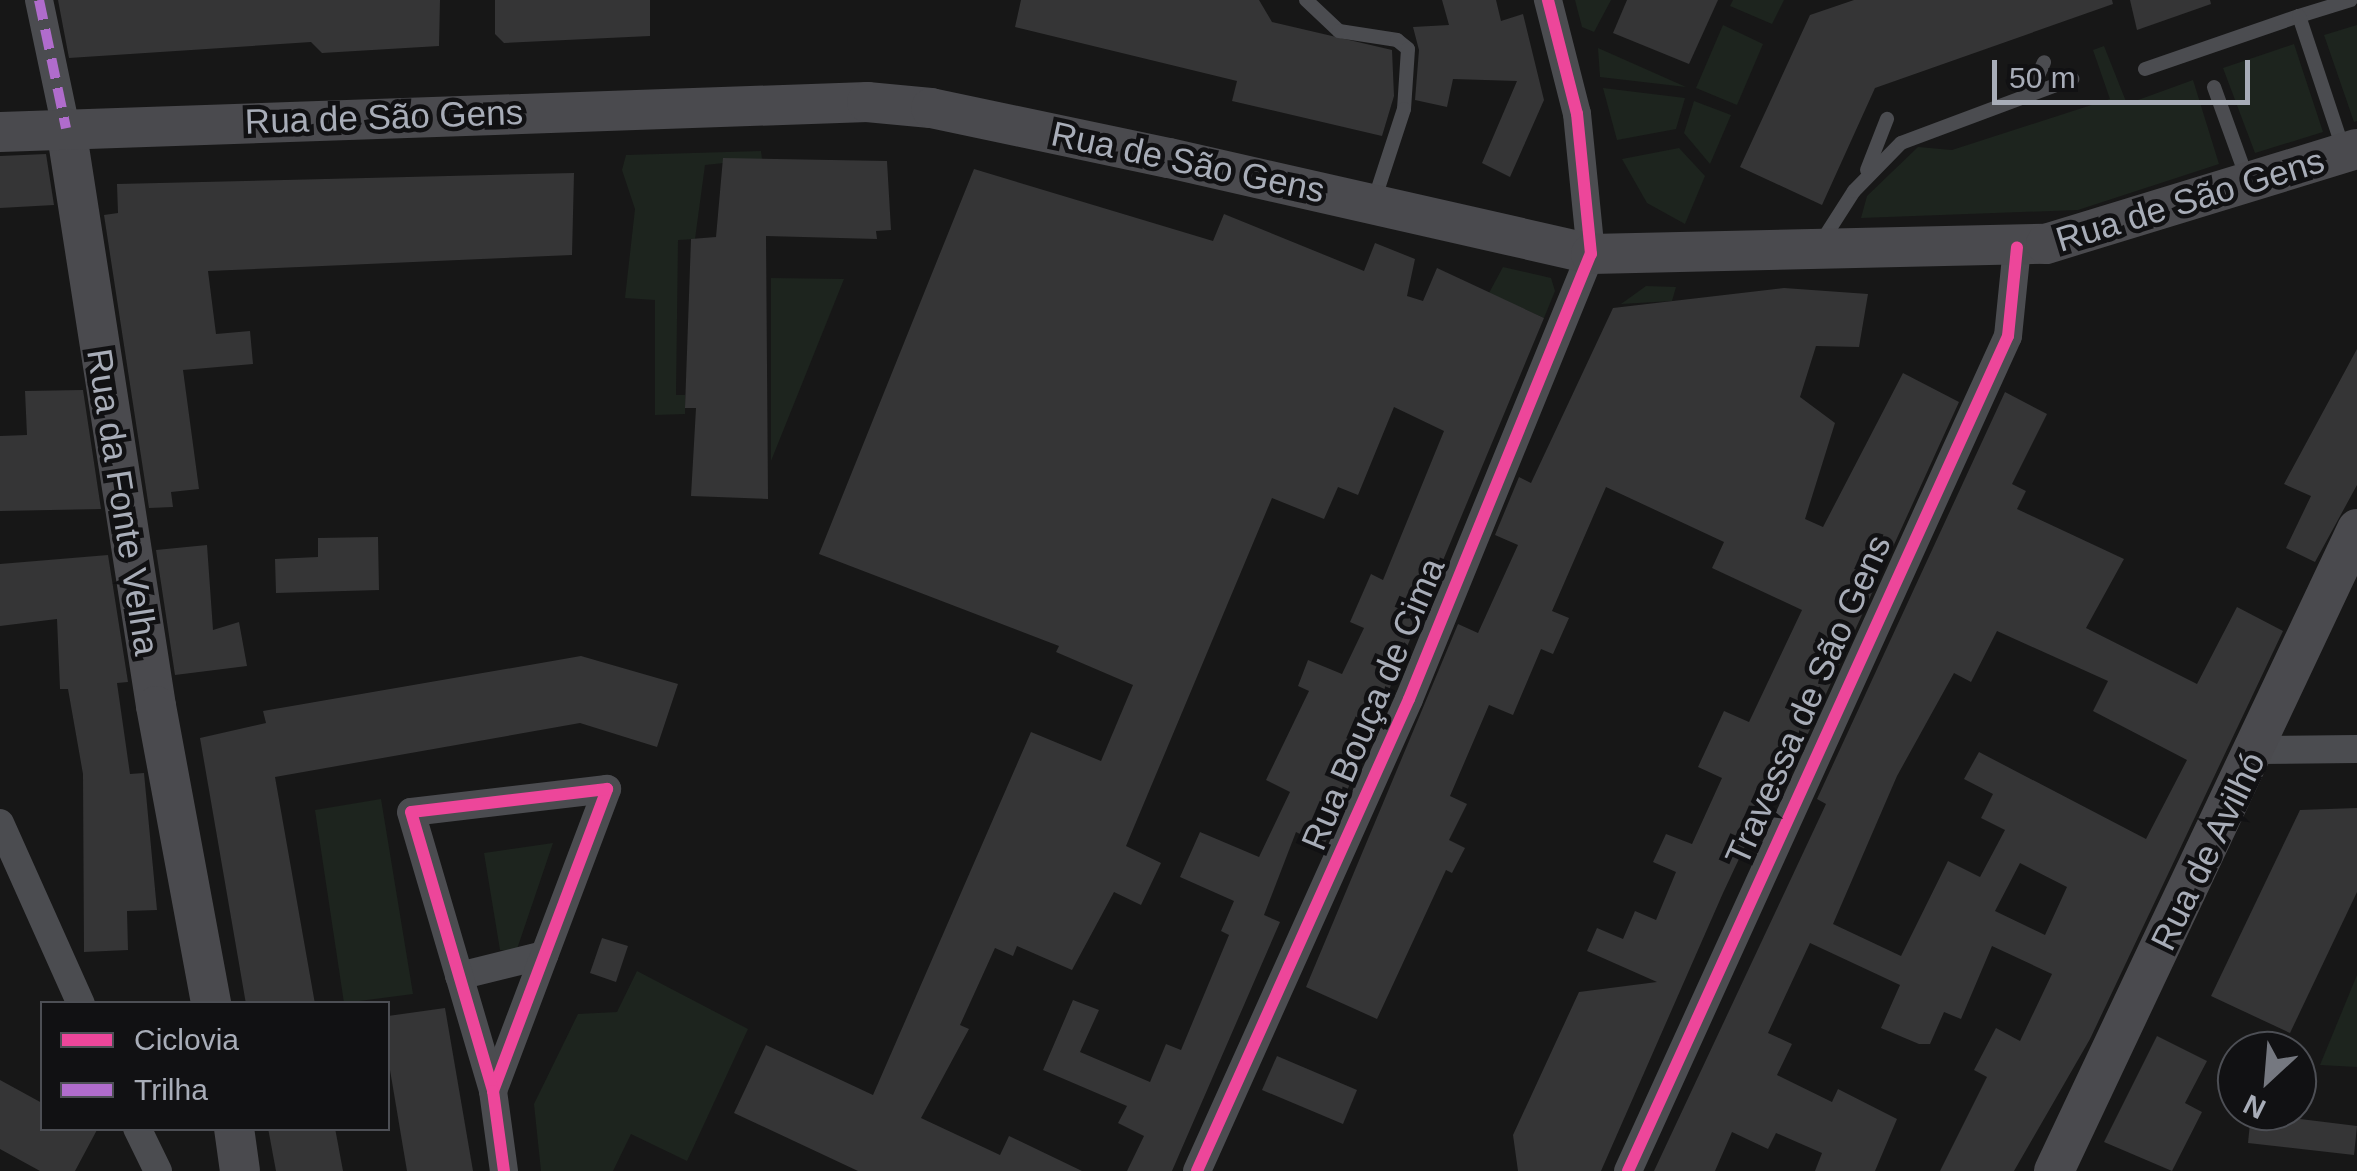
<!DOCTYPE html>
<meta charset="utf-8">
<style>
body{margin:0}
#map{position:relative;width:2357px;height:1171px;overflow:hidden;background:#171717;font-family:Arial,sans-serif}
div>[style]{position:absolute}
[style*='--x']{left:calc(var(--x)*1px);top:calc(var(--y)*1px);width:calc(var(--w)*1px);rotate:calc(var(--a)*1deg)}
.green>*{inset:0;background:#1d241e}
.building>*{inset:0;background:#353536}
.lane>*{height:14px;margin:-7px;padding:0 7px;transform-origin:7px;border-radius:7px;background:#4b4c50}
.street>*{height:28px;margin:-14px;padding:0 14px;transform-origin:14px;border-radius:14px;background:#4b4c50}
.secondary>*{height:40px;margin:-20px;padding:0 20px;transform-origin:20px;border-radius:20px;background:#4a4a4e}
.quiet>*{height:10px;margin-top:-5px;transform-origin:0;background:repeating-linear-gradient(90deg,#b06ccc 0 20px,transparent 0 30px)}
.cycleway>*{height:12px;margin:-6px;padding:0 6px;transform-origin:6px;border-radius:6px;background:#ed469a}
span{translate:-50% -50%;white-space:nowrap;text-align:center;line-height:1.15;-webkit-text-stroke:9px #111113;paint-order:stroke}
.street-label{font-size:35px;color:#a8adb8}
.legend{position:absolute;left:40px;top:1001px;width:350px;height:130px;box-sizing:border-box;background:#111113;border:2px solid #4d4f55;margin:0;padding:12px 18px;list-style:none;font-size:30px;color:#a8adb8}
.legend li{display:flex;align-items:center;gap:20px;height:50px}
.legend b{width:50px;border:2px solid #4d4f55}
.north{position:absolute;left:2217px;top:1031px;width:100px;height:100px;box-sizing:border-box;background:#111113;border:2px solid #4d4f55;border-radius:50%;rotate:206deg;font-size:28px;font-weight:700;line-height:40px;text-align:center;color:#a8adb8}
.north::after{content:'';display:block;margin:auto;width:35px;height:45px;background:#757880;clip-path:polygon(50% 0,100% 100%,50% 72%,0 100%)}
.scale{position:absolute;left:1992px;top:60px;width:258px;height:45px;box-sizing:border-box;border:5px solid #a8adb8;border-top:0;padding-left:12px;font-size:30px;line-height:35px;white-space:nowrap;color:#a8adb8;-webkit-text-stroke:8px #111113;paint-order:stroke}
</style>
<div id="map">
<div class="green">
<div style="clip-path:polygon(1575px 0,1611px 0,1594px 32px,1582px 27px)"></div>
<div style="clip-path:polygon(1733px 0,1784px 0,1772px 24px,1730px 6px)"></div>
<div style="clip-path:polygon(1723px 25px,1763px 44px,1737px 105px,1696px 88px)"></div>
<div style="clip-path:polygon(2357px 25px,2357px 121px,2354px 122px,2324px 35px)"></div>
<div style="clip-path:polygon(2294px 44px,2323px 132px,2255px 153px,2223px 68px)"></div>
<div style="clip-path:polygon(2104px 46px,2127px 104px,2193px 80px,2219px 164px,2078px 210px,1861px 218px,1867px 196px,1918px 147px,1952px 150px,2110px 99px,2093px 50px)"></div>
<div style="clip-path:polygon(1598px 48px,1686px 87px,1600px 77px)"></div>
<div style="clip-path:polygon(1603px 88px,1685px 98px,1676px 129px,1617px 140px)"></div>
<div style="clip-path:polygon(1694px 101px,1731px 115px,1710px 164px,1684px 133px)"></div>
<div style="clip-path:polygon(1679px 148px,1705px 176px,1685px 224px,1647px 203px,1622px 159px)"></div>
<div style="clip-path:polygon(761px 151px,762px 159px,705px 165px,695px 239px,678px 240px,676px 395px,685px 395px,685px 414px,655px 415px,655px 300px,625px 298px,635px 209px,622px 170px,626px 155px)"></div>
<div style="clip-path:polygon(1503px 267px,1551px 278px,1555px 291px,1544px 318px,1489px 293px)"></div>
<div style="clip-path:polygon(771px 278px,844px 279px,771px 461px)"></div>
<div style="clip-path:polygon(1646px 286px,1676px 287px,1672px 301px,1621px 304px)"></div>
<div style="clip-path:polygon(381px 799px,413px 994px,344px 1003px,315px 810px)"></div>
<div style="clip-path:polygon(553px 843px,516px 952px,500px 950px,484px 853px)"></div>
<div style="clip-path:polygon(637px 971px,748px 1029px,687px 1161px,631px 1134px,613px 1171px,541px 1171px,534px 1104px,578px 1014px,617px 1012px)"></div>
<div style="clip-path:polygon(2357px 975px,2357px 1067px,2320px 1065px)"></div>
</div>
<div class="building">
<div style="clip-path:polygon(58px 0,440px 0,439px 46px,322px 53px,311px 42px,69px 58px)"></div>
<div style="clip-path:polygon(495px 0,650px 0,650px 36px,504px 43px,495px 34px)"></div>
<div style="clip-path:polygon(1021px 0,1259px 0,1272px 22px,1392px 50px,1394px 96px,1382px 136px,1232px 101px,1237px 81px,1015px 27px)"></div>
<div style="clip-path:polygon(1442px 0,1496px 0,1501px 21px,1523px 14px,1544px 100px,1510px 177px,1482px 163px,1517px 81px,1453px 79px,1447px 107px,1415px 100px,1419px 50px,1413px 27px,1449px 25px)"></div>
<div style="clip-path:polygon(1627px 0,1718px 0,1689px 64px,1613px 33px)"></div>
<div style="clip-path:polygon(1854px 0,2112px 0,2113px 4px,1875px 88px,1822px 205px,1740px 167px,1810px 15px)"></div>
<div style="clip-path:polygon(2130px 0,2210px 0,2211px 4px,2137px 30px)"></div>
<div style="clip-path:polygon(46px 154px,54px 205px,0 208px,0 156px)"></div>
<div style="clip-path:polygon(723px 158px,887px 161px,891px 230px,876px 231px,877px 239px,766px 236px,768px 499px,691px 496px,696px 408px,685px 408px,691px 239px,716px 237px)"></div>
<div style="clip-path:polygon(974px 169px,1213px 241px,1224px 214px,1364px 271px,1375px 243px,1415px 259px,1407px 296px,1423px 301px,1437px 268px,1544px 318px,1324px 846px,1296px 832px,1264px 915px,1280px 922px,1172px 1171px,1127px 1171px,1144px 1136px,1118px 1123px,1127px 1106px,1043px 1070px,1073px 1000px,1099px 1010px,1080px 1052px,1150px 1082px,1166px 1044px,1181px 1050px,1229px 935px,1221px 931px,1234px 901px,1180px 877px,1200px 832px,1259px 857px,1290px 792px,1266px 780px,1309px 691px,1298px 686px,1308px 660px,1342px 674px,1364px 628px,1350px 622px,1371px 574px,1383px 580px,1444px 431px,1394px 407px,1358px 495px,1338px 487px,1324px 519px,1272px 498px,1126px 846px,1161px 863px,1141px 905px,1114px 892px,1072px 970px,1017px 946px,1013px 956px,995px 948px,960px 1025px,969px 1029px,921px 1118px,1000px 1155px,1009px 1136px,1082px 1171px,858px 1171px,734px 1113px,766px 1045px,873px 1095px,1031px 732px,1101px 761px,1133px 685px,1056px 652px,1059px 646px,819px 554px)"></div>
<div style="clip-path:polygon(574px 173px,572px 255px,208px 271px,216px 334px,250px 331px,253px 364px,183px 370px,199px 489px,171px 492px,173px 507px,149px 508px,104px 215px,118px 213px,117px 184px)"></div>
<div style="clip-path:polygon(1784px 288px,1868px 294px,1859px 347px,1816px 346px,1800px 397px,1835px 423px,1805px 519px,1823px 527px,1903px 373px,1959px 402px,1785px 784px,1776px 780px,1723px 893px,1601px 1171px,1518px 1171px,1513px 1135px,1579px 992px,1657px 982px,1587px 951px,1597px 928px,1623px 939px,1635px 911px,1656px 920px,1676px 872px,1653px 862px,1666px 834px,1692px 844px,1722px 778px,1698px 767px,1724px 711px,1749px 722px,1802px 610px,1712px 568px,1724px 542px,1606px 487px,1552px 611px,1569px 618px,1553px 654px,1541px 649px,1513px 715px,1489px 705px,1450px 796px,1467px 804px,1449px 840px,1465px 848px,1452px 873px,1446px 870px,1377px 1019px,1306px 987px,1458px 624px,1478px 633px,1518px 545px,1495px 535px,1519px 477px,1531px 483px,1613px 308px)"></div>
<div style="clip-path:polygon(2357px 349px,2357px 485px,2315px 562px,2286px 548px,2311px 496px,2284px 484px)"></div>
<div style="clip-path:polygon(83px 390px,101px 509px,0 511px,0 436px,27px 435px,25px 391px)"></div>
<div style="clip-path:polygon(evenodd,2005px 392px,2047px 414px,2012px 484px,2026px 491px,2017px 509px,2124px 559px,2086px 628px,2197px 684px,2237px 607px,2283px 631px,2090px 1039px,2014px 1171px,1940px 1171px,1987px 1077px,1974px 1070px,1996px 1028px,2020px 1041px,2052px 974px,1992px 946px,1961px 1019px,1944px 1012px,1930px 1044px,1919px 1044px,1881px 1028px,1900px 985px,1810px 943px,1768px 1033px,1792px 1044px,1777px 1075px,1832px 1102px,1838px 1089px,1897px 1119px,1875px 1171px,1815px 1171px,1822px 1153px,1776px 1133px,1768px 1149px,1732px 1132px,1715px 1171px,1654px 1171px,1826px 804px,1817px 799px,2005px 392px,1997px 631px,2108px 681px,2093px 711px,2187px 760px,2146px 839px,1979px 752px,1964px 779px,1993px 794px,1981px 818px,2005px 830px,1980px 877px,1948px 861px,1901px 956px,1833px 924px,1897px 776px,1954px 673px,1971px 682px,1997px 631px,2005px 392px,2020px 863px,2067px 887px,2045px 935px,1995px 911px,2020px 863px)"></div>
<div style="clip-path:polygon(378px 537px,379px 590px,276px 593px,275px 559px,318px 557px,318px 538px)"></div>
<div style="clip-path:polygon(207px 545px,213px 630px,239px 622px,247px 666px,175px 675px,156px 550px)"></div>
<div style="clip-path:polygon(108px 555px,128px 682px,117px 683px,130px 774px,144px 773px,157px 910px,127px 911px,128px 950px,84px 952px,83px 774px,68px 689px,60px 689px,57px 619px,0 626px,0 564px)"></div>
<div style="clip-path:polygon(581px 656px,678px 684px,657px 747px,580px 723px,275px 777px,315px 1004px,246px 1004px,200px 738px,266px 723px,263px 711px)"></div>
<div style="clip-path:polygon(2357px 808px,2357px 892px,2290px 1033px,2211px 996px,2300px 810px)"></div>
<div style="clip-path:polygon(602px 938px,628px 946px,616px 982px,590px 973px)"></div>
<div style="clip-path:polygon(445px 1008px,473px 1171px,407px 1171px,388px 1058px,388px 1016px)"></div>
<div style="clip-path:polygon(2157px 1036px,2207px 1061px,2185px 1103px,2202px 1112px,2172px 1171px,2104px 1142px)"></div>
<div style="clip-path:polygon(1277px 1056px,1357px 1090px,1343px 1124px,1262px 1090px)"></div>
<div style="clip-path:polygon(0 1080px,42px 1103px,42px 1128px,98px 1128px,75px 1171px,40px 1171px,0 1149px)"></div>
<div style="clip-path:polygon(2251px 1113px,2357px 1126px,2354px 1155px,2248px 1143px)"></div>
<div style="clip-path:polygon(268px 1128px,335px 1128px,343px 1171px,276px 1171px)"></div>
</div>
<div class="lane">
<div style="--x:1306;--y:0;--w:45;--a:43.2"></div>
<div style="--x:1339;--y:31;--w:59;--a:8.8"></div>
<div style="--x:1397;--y:40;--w:14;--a:39"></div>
<div style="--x:1408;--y:49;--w:60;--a:93.8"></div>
<div style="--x:1404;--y:109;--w:97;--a:108.1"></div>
<div style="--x:2299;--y:16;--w:54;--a:-17.1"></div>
<div style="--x:2145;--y:69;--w:163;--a:-19"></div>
<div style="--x:2299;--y:16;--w:139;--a:71.6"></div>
<div style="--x:2214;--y:87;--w:100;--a:70.1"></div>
<div style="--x:2029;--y:96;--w:37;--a:-66"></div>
<div style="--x:1867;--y:170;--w:55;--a:-68.6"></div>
<div style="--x:1822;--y:241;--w:59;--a:-57.4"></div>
<div style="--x:1854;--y:191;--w:67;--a:-45.6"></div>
<div style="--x:1901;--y:143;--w:183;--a:-20.5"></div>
</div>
<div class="street">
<div style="--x:39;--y:0;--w:131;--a:78.1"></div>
<div style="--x:2257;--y:750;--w:100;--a:-0.6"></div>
<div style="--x:0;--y:823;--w:198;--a:65.9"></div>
<div style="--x:459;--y:976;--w:88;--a:-13.9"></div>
<div style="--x:493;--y:1091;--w:323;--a:-69.3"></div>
<div style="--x:607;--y:789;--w:197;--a:173.3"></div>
<div style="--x:411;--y:812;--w:291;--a:73.6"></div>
<div style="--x:493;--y:1091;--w:81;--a:82.2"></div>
<div style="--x:137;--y:1128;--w:48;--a:64"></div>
<div style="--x:1197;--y:1171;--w:517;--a:-65.81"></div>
<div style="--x:1409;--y:699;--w:481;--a:-67.8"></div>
<div style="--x:1591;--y:254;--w:141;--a:-95.7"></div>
<div style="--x:1577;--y:114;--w:118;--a:-104.3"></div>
<div style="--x:1628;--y:1171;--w:917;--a:-65.53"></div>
<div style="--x:2008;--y:336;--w:89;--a:-84.2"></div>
</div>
<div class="secondary">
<div style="--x:66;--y:128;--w:585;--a:81.15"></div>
<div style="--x:156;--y:706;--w:303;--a:79.5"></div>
<div style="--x:0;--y:132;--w:868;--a:-1.98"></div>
<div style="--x:867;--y:102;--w:64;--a:5.4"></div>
<div style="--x:931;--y:108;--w:243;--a:11.9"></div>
<div style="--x:1169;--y:158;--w:433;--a:12.8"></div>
<div style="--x:1591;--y:254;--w:455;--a:-1.3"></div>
<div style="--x:2046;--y:244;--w:325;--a:-17"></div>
<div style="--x:234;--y:1128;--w:43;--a:82.1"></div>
<div style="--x:2054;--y:1171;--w:710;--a:-64.73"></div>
</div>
<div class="quiet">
<div style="--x:39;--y:0;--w:131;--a:78.1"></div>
</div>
<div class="cycleway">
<div style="--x:493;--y:1091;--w:323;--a:-69.3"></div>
<div style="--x:607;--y:789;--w:197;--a:173.3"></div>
<div style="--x:411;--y:812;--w:291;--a:73.6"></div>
<div style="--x:493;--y:1091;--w:81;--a:82.2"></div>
<div style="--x:1197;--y:1171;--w:517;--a:-65.81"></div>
<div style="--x:1409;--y:699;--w:481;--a:-67.8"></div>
<div style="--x:1591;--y:254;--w:141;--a:-95.7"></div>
<div style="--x:1577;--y:114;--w:118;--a:-104.3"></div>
<div style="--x:1628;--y:1171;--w:917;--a:-65.53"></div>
<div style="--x:2008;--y:336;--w:89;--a:-84.2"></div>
</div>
<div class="street-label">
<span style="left:384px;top:117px;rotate:-2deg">Rua de São Gens</span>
<span style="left:1188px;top:162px;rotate:12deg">Rua de São Gens</span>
<span style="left:2190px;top:200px;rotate:-17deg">Rua de São Gens</span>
<span style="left:123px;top:502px;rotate:81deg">Rua da Fonte Velha</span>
<span style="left:1808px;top:700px;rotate:-66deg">Travessa de São Gens</span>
<span style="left:1373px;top:704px;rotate:-67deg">Rua Bouça de Cima</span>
<span style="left:2208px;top:851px;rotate:-64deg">Rua de Avilhó</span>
</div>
<ul class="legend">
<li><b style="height:12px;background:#ed469a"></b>Ciclovia</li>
<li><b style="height:12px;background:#b06ccc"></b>Trilha</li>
</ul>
<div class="north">N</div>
<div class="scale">50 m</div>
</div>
